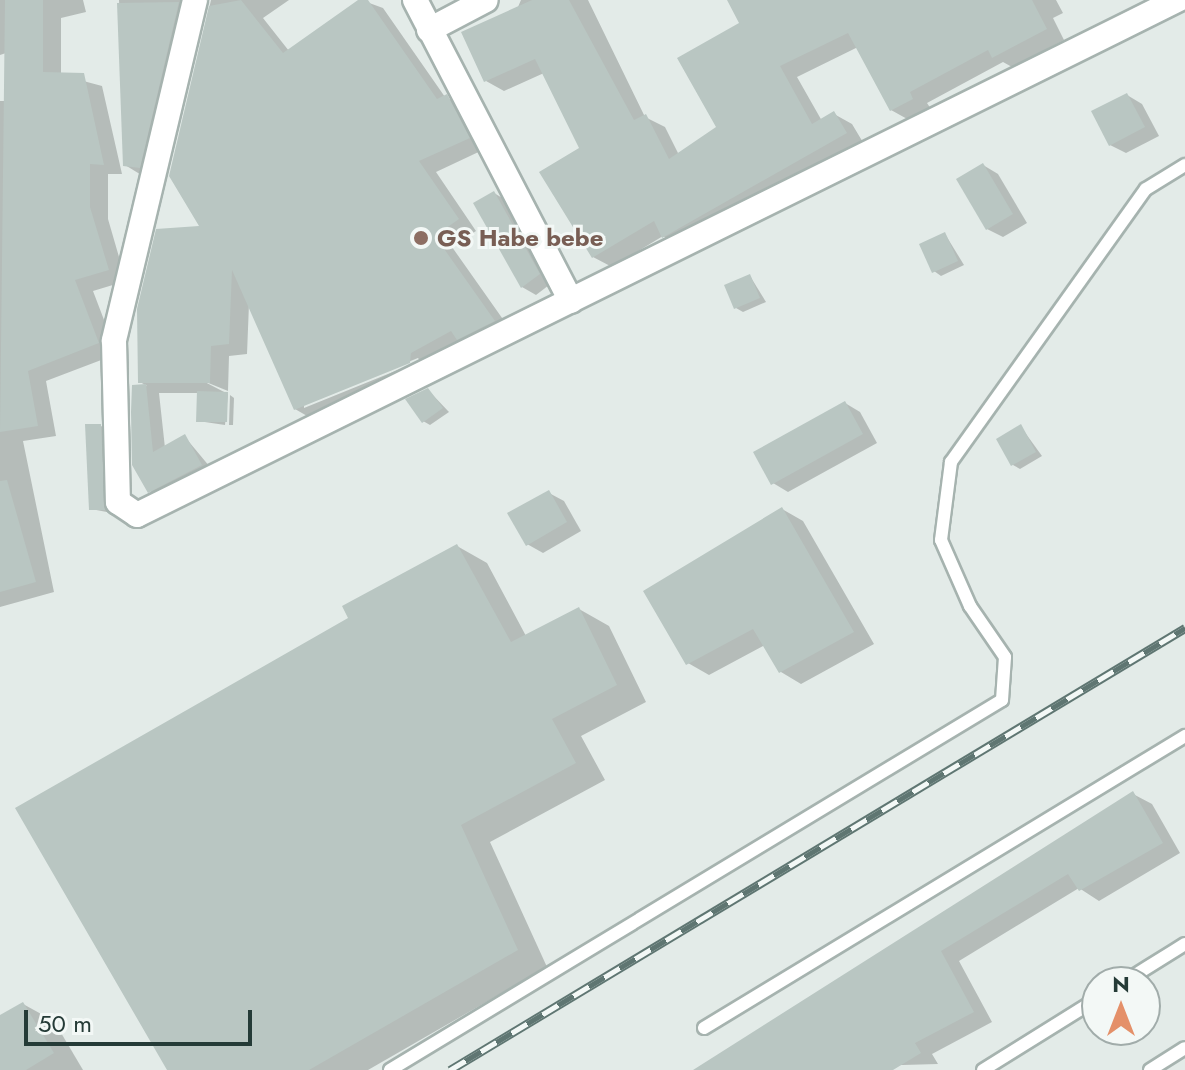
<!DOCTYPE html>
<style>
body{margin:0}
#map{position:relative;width:1185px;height:1070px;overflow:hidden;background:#e3ebe8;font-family:Jost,sans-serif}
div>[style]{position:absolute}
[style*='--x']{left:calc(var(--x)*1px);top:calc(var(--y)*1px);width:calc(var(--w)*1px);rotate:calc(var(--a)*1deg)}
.shadow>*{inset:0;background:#0003}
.building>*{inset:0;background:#b9c6c2}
.roads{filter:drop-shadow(2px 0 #a6b3af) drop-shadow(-2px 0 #a6b3af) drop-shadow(0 2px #a6b3af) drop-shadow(0 -2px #a6b3af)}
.service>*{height:12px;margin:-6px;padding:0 6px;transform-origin:6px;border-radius:6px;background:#fff}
.minor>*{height:24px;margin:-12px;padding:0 12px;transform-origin:12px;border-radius:12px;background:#fff}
.rail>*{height:9px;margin-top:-4.5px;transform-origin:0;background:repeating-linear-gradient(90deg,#f3f8f6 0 18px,#5f7672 0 36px);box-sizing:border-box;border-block:2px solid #5f7672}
.dots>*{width:22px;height:22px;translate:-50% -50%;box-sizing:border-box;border:4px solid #f3f8f6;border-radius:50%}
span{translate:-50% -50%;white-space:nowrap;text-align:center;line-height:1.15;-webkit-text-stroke:6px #f3f8f6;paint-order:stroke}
.education-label{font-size:24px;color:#785e54;font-weight:700}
.left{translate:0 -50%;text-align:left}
.north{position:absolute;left:1081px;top:966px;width:80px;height:80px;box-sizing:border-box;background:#f3f8f6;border:2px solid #a1acaa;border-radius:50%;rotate:0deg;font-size:22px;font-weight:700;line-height:32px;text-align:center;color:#253b37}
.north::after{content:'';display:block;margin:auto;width:28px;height:36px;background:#e49069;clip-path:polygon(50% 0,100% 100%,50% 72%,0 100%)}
.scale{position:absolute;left:24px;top:1010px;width:228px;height:36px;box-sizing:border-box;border:4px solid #253b37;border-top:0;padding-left:10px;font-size:24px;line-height:28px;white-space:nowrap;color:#253b37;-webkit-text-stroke:6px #f3f8f6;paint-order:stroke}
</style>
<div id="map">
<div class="shadow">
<div style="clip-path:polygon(0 0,83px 0,86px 12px,61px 18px,61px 75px,102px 86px,122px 174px,108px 174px,108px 219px,126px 281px,93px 291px,117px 354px,46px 381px,56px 436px,23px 441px,54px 592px,0 607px,0 101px,6px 101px,6px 53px,0 55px)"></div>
<div style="clip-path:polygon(119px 0,209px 0,199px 6px,143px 176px,125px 165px)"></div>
<div style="clip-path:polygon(evenodd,211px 0,289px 0,263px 18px,289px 51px,361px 0,383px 8px,445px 97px,465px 107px,487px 148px,436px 172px,476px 231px,452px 247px,512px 332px,314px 420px,295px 409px,249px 304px,247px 354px,229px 356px,228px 391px,201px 380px,228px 394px,225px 425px,198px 421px,199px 393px,159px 393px,165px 448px,185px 437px,215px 473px,163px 499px,150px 491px,134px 387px,147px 386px,140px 382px,203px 228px,171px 176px,211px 0,418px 358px,420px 361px,304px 408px,304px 404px,418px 358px)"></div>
<div style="clip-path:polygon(521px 0,588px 0,645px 117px,665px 127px,679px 155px,718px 128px,742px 24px,730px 0,1056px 0,1063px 13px,1053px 18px,1064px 40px,1012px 67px,1003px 62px,927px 103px,931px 109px,909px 120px,891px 110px,858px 47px,797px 77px,822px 121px,834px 114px,852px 124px,864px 144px,682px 247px,663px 236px,612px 267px,593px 257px,582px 149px,544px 73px,504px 91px,486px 81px)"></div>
<div style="clip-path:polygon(1127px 95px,1142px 104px,1159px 136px,1126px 153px,1110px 145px)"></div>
<div style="clip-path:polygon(983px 165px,998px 174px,1027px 223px,1003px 237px,987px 229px)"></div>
<div style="clip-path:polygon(494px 193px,509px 202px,553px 282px,536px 295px,522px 287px)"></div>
<div style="clip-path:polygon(945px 234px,964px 265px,941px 276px,934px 271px)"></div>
<div style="clip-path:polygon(750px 276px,766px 302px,743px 312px,736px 308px)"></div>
<div style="clip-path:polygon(428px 390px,449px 412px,430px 425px,423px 421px)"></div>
<div style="clip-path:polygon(230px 395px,234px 398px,233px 425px,229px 425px)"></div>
<div style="clip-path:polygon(845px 403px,860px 412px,877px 443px,788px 492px,773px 483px)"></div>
<div style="clip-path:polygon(101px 426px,108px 430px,112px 513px,91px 509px)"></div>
<div style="clip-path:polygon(1021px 427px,1042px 456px,1020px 469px,1013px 465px)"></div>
<div style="clip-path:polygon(549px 493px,564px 501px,581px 531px,543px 553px,527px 544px)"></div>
<div style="clip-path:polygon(782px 509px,803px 521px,874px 644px,801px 684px,781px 672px,765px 645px,709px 675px,688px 663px)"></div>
<div style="clip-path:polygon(457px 546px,487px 563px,526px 636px,579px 609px,609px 626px,646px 702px,581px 736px,605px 780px,490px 842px,547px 967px,368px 1070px,170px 1070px,351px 619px)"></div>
<div style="clip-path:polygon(1133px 794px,1152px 804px,1180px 853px,1099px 901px,1079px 888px,959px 961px,992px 1022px,932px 1054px,938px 1064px,725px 1070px)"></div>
<div style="clip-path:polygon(23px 1004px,54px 1021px,83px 1070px,0 1070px,0 1018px)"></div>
</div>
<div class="building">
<div style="clip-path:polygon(5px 0,43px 0,43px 72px,84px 73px,104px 165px,90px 164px,90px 207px,109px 270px,75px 280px,99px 343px,28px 371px,38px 426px,0 432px)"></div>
<div style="clip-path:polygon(241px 0,283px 53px,358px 0,368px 0,437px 99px,447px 94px,470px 138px,419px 161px,459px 219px,435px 236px,495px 321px,457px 340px,451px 331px,411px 353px,410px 363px,294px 410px,232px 270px,229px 344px,211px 346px,210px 383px,138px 383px,137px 309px,156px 229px,199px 226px,169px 176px,209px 6px)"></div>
<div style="clip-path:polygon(532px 0,569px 0,634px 120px,646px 114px,669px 159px,716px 127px,677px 58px,739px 23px,727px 0,1032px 0,1047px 29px,992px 58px,988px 50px,910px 92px,913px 99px,890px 111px,848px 33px,780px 66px,812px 124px,834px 111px,847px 133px,662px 238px,654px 221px,592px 258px,539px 172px,579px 148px,535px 59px,484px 82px,461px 32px)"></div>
<div style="clip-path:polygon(179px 2px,140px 168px,123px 166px,117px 3px)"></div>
<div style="clip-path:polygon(1127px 93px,1145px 127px,1109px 146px,1091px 111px)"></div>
<div style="clip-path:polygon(983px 163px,1013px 214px,986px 230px,956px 179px)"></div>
<div style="clip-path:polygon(494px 191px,540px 274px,521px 288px,473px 203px)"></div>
<div style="clip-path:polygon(945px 232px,958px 261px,932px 273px,919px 244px)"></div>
<div style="clip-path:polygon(750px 274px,760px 298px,734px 309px,724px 285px)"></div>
<div style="clip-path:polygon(146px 384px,153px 452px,185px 434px,202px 465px,148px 493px,132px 465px,131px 412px,132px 385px)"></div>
<div style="clip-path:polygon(428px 388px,443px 408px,422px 423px,405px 399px)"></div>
<div style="clip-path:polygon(197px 391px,228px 392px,227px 422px,196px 422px)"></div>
<div style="clip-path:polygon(845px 401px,863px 434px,771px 485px,753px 452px)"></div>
<div style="clip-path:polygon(85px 424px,101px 424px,105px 510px,89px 510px)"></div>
<div style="clip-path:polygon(1021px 424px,1036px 452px,1011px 466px,996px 439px)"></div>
<div style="clip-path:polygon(7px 480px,36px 582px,0 592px,0 481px)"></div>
<div style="clip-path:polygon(549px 490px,567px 522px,526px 546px,507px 513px)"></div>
<div style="clip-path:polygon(782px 507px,854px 632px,779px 673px,753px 629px,686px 665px,643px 591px)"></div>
<div style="clip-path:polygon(457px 544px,511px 642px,579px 607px,617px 685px,552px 719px,576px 763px,461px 825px,518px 950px,309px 1070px,167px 1070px,15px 808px,348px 618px,342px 606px)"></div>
<div style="clip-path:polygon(1133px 791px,1163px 843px,1079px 891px,1068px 874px,941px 951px,974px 1012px,915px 1043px,921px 1053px,893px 1070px,693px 1070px)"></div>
<div style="clip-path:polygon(23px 1002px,54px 1053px,26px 1070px,0 1070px,0 1015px)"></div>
</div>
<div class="roads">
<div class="service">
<div style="--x:1124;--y:982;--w:72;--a:-31.9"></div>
<div style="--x:704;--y:1028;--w:563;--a:-31.26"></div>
<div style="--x:390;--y:1070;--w:715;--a:-31.16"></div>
<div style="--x:1002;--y:700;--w:43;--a:-86"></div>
<div style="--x:1005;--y:657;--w:62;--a:-124.5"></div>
<div style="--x:970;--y:606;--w:72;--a:-113.7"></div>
<div style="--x:941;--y:540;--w:79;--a:-82.7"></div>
<div style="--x:951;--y:462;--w:335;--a:-54.5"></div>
<div style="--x:1146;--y:189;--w:46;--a:-31.6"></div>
<div style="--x:983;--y:1070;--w:134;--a:-31.9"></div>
<div style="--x:1150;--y:1070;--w:41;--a:-32.2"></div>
</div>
<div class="minor">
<div style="--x:195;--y:0;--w:350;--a:103.4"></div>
<div style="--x:114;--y:341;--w:161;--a:88.6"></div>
<div style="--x:118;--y:502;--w:23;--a:34"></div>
<div style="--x:137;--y:515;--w:1161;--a:-26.34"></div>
<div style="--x:415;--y:0;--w:339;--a:62.6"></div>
<div style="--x:429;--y:30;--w:64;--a:-27.8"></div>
</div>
</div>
<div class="rail">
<div style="--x:450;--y:1070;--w:858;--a:-31.02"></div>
</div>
<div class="dots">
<div style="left:421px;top:238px;background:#8d6e63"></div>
</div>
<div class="education-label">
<span class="left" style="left:437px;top:238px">GS Habe bebe</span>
</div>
<div class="north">N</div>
<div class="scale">50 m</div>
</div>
